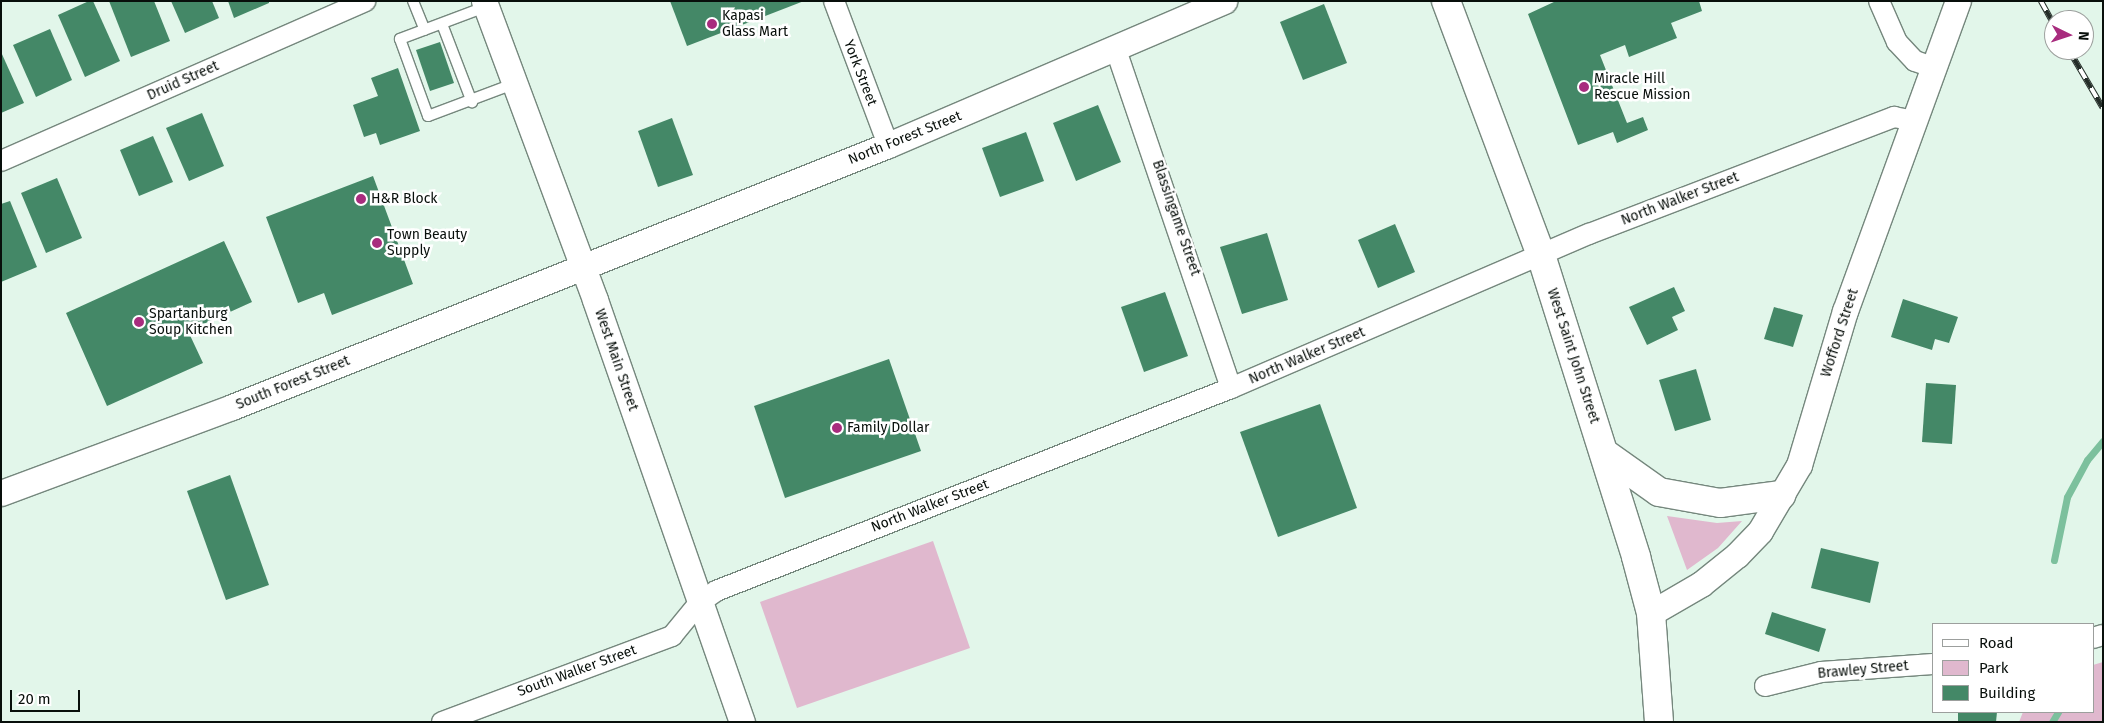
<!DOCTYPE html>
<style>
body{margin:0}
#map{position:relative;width:2104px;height:723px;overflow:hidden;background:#e2f6ea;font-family:"Fira Sans",sans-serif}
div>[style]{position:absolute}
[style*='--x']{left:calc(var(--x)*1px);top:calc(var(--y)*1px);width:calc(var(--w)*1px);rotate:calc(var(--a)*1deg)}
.green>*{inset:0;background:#e0b8ce}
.stream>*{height:7px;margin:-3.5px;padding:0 3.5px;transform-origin:3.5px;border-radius:3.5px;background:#7cc09d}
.building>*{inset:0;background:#448867}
.roads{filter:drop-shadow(1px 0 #75877d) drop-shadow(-1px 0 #75877d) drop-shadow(0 1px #75877d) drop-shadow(0 -1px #75877d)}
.service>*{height:10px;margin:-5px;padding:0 5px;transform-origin:5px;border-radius:5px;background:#fff}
.minor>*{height:20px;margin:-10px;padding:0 10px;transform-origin:10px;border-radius:10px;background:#fff}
.tertiary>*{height:25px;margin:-12.5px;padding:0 12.5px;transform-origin:12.5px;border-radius:12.5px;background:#fff}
.primary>*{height:28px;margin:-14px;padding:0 14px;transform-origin:14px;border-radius:14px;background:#fff}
.rail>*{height:5.5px;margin-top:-2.75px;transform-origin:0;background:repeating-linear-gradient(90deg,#fff 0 11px,#242d28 0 22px);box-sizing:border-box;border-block:1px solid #242d28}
.dots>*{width:14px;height:14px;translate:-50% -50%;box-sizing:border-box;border:2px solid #fff;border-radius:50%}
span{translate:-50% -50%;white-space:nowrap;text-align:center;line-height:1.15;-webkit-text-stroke:5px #fff;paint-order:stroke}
.poi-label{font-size:14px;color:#080f0b}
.left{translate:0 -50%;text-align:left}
.street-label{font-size:14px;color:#080f0b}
.frame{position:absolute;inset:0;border:2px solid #080f0b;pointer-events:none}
.legend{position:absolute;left:1932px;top:623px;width:162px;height:90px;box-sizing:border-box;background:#fff;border:1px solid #9c9f9d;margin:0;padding:6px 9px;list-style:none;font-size:15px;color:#080f0b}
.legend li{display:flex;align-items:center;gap:10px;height:25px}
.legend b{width:25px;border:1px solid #9c9f9d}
.north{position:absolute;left:2044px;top:10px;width:50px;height:50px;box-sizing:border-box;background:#fff;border:1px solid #9c9f9d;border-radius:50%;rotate:94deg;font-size:14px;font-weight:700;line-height:20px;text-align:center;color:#080f0b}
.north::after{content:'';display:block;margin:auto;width:18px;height:22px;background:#a82c7e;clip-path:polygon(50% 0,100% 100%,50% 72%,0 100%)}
.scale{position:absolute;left:10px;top:690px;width:70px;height:22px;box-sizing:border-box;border:2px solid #080f0b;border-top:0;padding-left:6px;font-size:15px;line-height:18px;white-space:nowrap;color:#080f0b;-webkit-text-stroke:4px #fff;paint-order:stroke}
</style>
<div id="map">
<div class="green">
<div style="clip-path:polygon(1667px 516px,1717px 523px,1742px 521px,1718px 548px,1687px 570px)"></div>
<div style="clip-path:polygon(933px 541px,970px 648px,797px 708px,760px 602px)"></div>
<div style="clip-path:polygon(2103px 662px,2103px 722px,2019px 722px,2023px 712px,2093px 712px,2093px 665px)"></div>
</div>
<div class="stream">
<div style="--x:2054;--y:560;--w:64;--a:-78.3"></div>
<div style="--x:2067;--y:497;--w:42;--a:-61.6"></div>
<div style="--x:2087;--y:460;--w:25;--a:-50"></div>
<div style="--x:2052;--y:722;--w:12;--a:-59"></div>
</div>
<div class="building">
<div style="clip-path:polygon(89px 1px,93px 1px,120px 61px,85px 77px,58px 15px)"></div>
<div style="clip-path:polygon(109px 1px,154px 1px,170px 41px,131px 57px)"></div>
<div style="clip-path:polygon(171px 1px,212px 1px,219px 18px,185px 33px)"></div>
<div style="clip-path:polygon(228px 1px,269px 1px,269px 3px,234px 18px)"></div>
<div style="clip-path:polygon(670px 1px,804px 1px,687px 46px)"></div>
<div style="clip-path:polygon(1556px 1px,1699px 1px,1702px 11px,1671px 23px,1677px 38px,1629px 57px,1625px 45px,1600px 55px,1627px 123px,1643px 117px,1648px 130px,1617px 143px,1613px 132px,1578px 145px,1528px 14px)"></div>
<div style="clip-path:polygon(1324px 4px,1347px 63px,1303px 80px,1280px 22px)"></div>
<div style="clip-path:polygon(50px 29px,72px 80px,36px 97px,13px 45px)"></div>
<div style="clip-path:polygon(440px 42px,454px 83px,430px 91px,416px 50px)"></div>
<div style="clip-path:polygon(1px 52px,24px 103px,1px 113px)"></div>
<div style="clip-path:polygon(398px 68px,420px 131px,380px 145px,376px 133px,364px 137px,353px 105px,378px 96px,371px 78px)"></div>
<div style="clip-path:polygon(1098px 105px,1121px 162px,1076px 181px,1053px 123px)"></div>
<div style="clip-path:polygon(202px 113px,224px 166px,189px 181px,166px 128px)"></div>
<div style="clip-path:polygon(672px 118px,693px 175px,658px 187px,638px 131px)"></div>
<div style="clip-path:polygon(1026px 132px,1044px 181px,1000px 197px,982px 148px)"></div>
<div style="clip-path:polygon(153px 136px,173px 182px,139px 196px,120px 150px)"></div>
<div style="clip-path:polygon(373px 176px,413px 284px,332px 315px,324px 293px,298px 303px,266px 217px)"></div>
<div style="clip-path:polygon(57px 178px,82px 238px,46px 253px,21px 193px)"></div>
<div style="clip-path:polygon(10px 201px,37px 267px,1px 282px,1px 204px)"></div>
<div style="clip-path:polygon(1395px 224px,1415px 272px,1378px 288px,1358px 240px)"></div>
<div style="clip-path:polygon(1267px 233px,1288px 300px,1242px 314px,1220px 247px)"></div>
<div style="clip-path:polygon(224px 241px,252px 302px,188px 331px,203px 363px,107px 406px,66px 313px)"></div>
<div style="clip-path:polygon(1674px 287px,1685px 311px,1672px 317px,1678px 330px,1647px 345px,1629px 307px)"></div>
<div style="clip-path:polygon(1165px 292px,1188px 356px,1144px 372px,1121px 307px)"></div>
<div style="clip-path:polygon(1903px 299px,1958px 317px,1949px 343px,1935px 339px,1932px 350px,1891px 337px)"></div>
<div style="clip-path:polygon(1774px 307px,1803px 315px,1793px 347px,1764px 339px)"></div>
<div style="clip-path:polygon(889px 359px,921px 451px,785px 498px,754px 406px)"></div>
<div style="clip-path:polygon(1696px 369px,1711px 420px,1675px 431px,1659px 380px)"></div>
<div style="clip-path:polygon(1926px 383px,1956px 385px,1952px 444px,1922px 442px)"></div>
<div style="clip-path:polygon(1320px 404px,1357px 508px,1278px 537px,1240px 432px)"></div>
<div style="clip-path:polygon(230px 475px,269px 585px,226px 600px,187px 491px)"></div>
<div style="clip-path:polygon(1821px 548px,1879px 562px,1870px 603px,1811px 588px)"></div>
<div style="clip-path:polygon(1772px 612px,1826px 629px,1819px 652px,1765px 634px)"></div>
<div style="clip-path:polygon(1958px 712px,1997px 712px,1996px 722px,1958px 722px)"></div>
</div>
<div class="roads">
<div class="service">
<div style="--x:413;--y:1;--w:31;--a:68"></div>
<div style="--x:485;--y:7;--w:91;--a:159.4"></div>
<div style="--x:400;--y:39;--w:82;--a:70"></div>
<div style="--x:428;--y:116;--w:91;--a:-20.6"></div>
<div style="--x:442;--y:24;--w:84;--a:69"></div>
</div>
<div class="minor">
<div style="--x:834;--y:1;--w:154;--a:69.4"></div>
<div style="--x:1879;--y:1;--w:45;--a:66.3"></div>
<div style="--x:1897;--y:42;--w:26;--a:47"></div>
<div style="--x:1915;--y:61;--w:21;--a:19"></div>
<div style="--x:1116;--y:50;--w:357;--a:71.2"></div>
<div style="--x:1;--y:161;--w:398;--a:-23.7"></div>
<div style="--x:2093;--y:638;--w:10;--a:-17"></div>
<div style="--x:1765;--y:686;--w:58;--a:-14"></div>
<div style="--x:1821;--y:672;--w:112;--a:-4.1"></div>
<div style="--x:442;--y:722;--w:246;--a:-20.5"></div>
<div style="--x:672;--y:636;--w:43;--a:-50.7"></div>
<div style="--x:699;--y:603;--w:21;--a:-35"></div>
<div style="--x:716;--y:591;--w:554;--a:-21.51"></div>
<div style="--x:1231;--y:388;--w:390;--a:-23.3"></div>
<div style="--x:1589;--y:234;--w:327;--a:-21"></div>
<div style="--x:1894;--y:117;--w:21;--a:11"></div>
</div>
<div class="tertiary">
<div style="--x:484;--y:1;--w:319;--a:69.6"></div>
<div style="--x:595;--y:300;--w:447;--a:70.8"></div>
<div style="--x:1;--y:493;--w:246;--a:-20.4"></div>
<div style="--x:232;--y:407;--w:706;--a:-21.77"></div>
<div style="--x:888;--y:145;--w:366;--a:-23.2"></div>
<div style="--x:1651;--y:613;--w:58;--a:-30.1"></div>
<div style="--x:1701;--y:584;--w:46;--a:-38.9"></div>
<div style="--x:1737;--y:555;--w:33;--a:-46"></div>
<div style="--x:1760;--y:531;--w:77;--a:-59.4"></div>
<div style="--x:1799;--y:465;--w:161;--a:-73.4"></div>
<div style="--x:1845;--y:311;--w:330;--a:-70"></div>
</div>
<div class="primary">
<div style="--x:1446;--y:1;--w:271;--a:69.5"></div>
<div style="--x:1541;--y:255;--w:317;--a:72.5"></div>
<div style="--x:1636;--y:557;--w:58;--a:75"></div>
<div style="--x:1651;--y:613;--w:109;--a:85.8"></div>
<div style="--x:1604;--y:453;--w:67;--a:35.3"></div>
<div style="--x:1659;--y:492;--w:62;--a:10.2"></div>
<div style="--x:1720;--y:503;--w:62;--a:-7.5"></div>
</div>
</div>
<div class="rail">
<div style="--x:2041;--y:1;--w:26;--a:61"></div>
<div style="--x:2069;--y:50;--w:67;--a:59.6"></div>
</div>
<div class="dots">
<div style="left:712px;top:24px;background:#a82c7e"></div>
<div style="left:1584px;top:87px;background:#a82c7e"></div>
<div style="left:361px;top:199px;background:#a82c7e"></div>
<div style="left:377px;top:243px;background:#a82c7e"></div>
<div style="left:139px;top:322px;background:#a82c7e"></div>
<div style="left:837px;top:428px;background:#a82c7e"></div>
</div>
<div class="poi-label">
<span class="left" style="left:722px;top:24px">Kapasi<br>Glass Mart</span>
<span class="left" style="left:1594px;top:87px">Miracle Hill<br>Rescue Mission</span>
<span class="left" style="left:371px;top:199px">H&amp;R Block</span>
<span class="left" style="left:387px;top:243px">Town Beauty<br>Supply</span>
<span class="left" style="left:149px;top:322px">Spartanburg<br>Soup Kitchen</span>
<span class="left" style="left:847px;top:428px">Family Dollar</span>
</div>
<div class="street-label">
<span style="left:860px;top:73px;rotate:69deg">York Street</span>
<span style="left:183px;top:81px;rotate:-24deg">Druid Street</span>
<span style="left:905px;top:138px;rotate:-22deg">North Forest Street</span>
<span style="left:1680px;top:199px;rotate:-21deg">North Walker Street</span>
<span style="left:1176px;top:218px;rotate:71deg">Blassingame Street</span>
<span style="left:1840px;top:333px;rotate:-72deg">Wofford Street</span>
<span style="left:1307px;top:356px;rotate:-23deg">North Walker Street</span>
<span style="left:1573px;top:356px;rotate:72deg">West Saint John Street</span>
<span style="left:616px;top:360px;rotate:71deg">West Main Street</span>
<span style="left:293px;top:383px;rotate:-22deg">South Forest Street</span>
<span style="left:930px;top:506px;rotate:-21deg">North Walker Street</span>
<span style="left:1863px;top:670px;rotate:-5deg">Brawley Street</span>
<span style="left:577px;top:671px;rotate:-20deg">South Walker Street</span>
</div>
<div class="frame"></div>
<ul class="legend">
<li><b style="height:6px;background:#fff"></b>Road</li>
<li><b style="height:14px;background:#e0b8ce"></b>Park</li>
<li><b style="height:14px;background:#448867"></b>Building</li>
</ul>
<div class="north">N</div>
<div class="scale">20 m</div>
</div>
